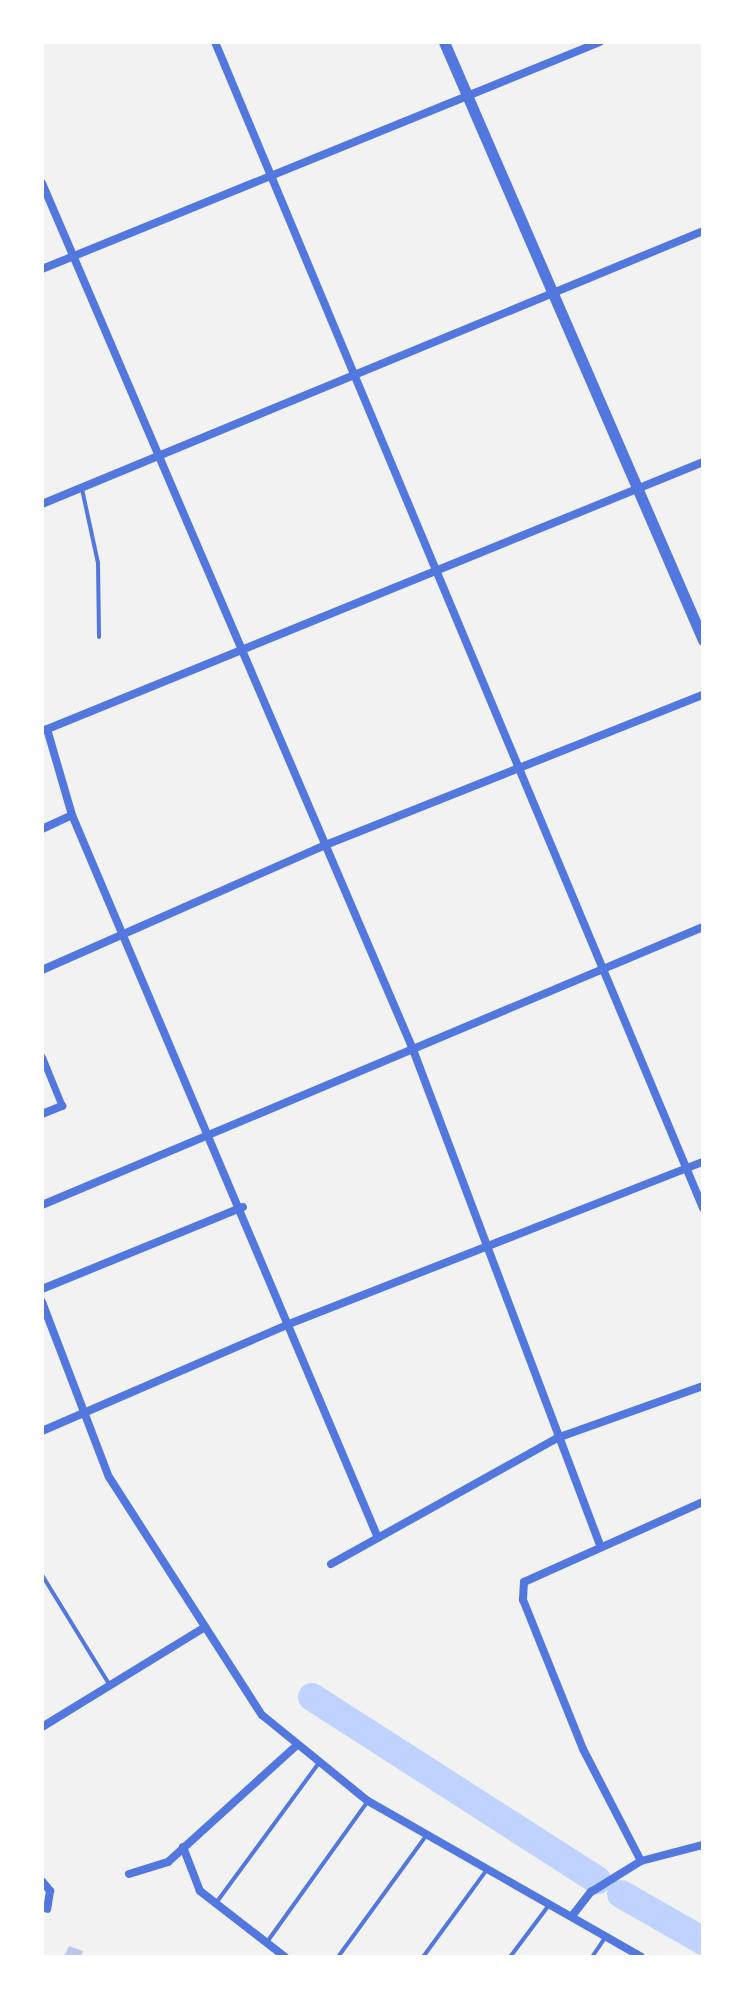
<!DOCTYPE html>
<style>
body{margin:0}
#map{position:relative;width:745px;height:1999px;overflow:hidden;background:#f2f2f2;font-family:"DM Sans",sans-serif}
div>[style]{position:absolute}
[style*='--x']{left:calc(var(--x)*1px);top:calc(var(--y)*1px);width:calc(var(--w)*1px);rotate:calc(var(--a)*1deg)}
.river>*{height:28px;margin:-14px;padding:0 14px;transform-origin:14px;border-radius:14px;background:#bfd3fe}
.building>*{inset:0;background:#bdc9ec}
.service>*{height:4px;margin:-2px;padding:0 2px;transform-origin:2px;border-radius:2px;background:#5277de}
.pedestrian>*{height:7px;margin:-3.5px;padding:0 3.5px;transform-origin:3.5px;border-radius:3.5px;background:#5277de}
.minor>*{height:8px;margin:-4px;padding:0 4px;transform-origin:4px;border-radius:4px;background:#5277de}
.tertiary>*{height:11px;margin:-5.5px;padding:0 5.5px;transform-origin:5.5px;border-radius:5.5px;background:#5277de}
span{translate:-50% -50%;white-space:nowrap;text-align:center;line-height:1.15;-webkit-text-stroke:7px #fff;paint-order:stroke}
.frame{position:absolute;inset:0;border:44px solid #fff;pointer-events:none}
</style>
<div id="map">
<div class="river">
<div style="--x:312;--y:1697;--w:339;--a:32.7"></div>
<div style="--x:621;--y:1894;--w:95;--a:29.8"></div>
</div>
<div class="building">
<div style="clip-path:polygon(69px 1946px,83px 1951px,81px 1957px,64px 1957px)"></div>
</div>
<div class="service">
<div style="--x:82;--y:489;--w:76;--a:77.8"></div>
<div style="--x:98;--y:563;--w:74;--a:89.2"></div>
<div style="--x:42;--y:1575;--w:128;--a:58.4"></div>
<div style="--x:216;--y:1903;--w:174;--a:-53.7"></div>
<div style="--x:267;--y:1942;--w:173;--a:-54.4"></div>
<div style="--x:338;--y:1957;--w:150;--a:-54"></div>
<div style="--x:423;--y:1957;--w:107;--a:-53.8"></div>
<div style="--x:510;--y:1957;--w:65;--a:-53.1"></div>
<div style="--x:592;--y:1957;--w:25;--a:-56"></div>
</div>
<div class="pedestrian">
<div style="--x:42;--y:1057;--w:53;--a:67.8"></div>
</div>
<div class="minor">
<div style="--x:215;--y:42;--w:1264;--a:67.29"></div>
<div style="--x:42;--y:183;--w:940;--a:66.82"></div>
<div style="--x:412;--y:1047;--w:532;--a:69.32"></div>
<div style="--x:42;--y:269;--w:602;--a:-22.14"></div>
<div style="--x:42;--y:504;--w:715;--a:-22.44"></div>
<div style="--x:47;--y:729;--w:90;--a:73.8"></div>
<div style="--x:72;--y:815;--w:785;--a:67.06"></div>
<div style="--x:45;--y:730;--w:710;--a:-22.16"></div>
<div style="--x:42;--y:829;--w:33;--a:-25"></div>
<div style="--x:42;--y:970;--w:307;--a:-23.8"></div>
<div style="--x:323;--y:846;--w:409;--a:-21.7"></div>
<div style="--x:42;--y:1114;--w:22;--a:-22"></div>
<div style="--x:42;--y:1205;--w:717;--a:-22.81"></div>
<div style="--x:42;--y:1289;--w:217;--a:-22.2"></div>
<div style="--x:42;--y:1302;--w:187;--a:69.1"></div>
<div style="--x:109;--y:1477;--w:283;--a:57.3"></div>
<div style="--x:262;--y:1715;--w:136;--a:39.1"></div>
<div style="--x:368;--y:1801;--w:314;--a:29.7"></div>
<div style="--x:42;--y:1431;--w:269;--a:-23.4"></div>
<div style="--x:289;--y:1324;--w:445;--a:-21.4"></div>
<div style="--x:331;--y:1564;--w:259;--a:-29.1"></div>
<div style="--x:557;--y:1438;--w:155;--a:-19.6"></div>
<div style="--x:42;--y:1727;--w:191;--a:-31.5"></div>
<div style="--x:183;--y:1847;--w:47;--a:68.9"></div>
<div style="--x:200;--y:1891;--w:108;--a:37.8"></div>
<div style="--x:641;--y:1861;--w:126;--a:-117.4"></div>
<div style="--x:583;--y:1749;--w:161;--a:-111.9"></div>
<div style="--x:523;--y:1600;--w:18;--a:-87"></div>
<div style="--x:524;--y:1582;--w:196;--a:-24.1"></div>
<div style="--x:129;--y:1874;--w:41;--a:-17.1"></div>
<div style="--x:168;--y:1862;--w:174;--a:-42.2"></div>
<div style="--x:42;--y:1881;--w:13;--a:51"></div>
<div style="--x:50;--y:1891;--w:18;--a:99"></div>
<div style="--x:572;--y:1916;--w:31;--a:-52"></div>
<div style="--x:591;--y:1892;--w:59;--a:-31.8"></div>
<div style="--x:641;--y:1861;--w:64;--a:-14.5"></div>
</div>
<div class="tertiary">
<div style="--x:444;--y:42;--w:652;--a:66.58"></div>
</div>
<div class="frame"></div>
</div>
